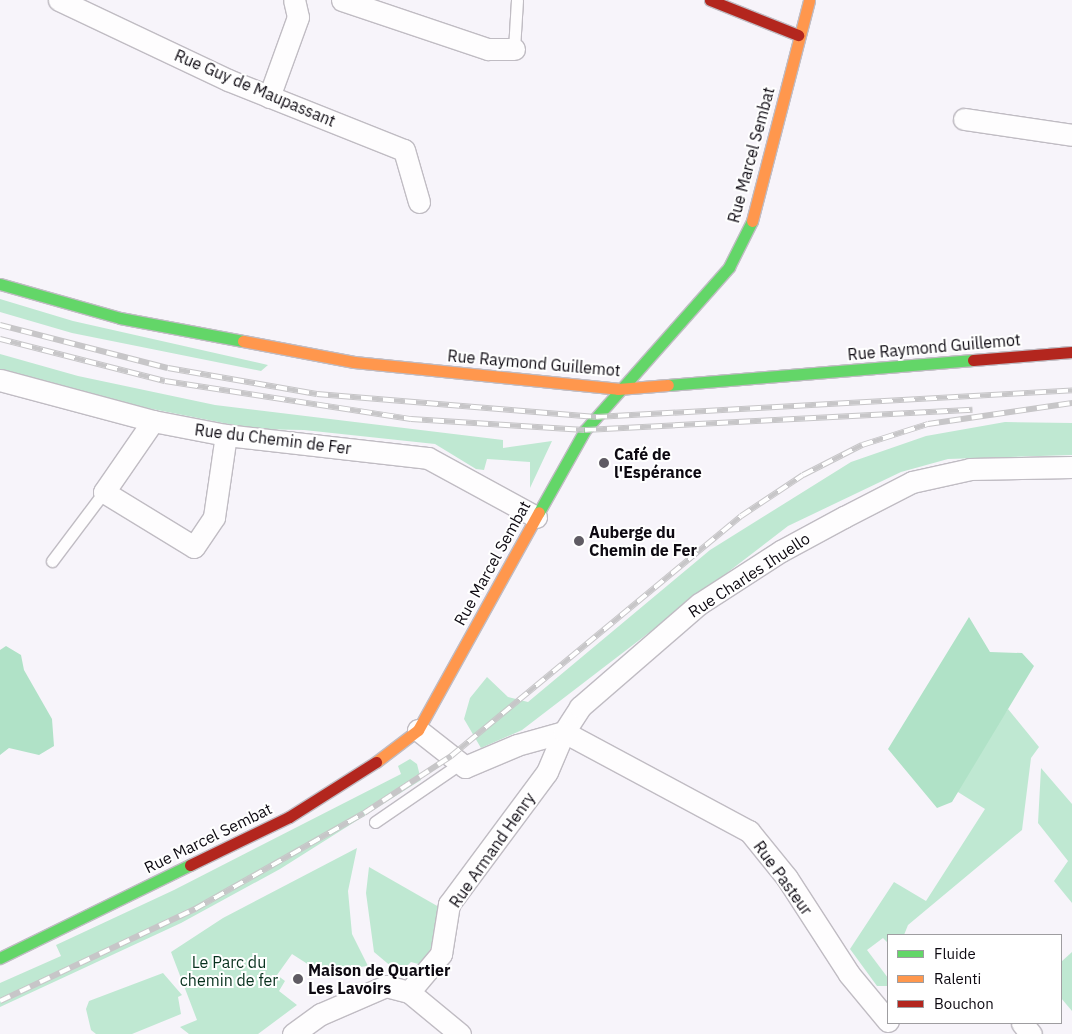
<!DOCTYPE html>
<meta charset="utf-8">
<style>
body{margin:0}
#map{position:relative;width:1072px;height:1034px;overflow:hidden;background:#f7f4fa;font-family:"IBM Plex Sans",sans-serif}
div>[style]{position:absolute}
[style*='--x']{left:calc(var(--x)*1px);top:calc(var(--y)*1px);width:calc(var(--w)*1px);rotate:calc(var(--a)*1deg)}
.green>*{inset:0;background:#bfe8d2}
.forest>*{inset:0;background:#b0e2c7}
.roads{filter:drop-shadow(1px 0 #c0bcc3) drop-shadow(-1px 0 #c0bcc3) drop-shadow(0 1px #c0bcc3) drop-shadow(0 -1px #c0bcc3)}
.lane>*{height:11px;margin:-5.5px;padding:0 5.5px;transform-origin:5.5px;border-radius:5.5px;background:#fefdfe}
.street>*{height:21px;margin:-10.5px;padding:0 10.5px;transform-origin:10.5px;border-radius:10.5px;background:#fefdfe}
.fast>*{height:11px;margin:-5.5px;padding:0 5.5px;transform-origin:5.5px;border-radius:5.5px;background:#63d668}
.slow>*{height:11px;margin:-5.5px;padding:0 5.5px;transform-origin:5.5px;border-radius:5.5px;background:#ff974d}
.jam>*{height:11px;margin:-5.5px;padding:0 5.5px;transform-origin:5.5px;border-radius:5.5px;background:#b3261e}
.rail>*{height:5.5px;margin-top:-2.75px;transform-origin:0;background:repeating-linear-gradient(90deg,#fff 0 11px,#c7c6c8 0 22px);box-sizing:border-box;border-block:1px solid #c7c6c8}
.dots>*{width:14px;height:14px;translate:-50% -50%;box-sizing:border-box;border:2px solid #fff;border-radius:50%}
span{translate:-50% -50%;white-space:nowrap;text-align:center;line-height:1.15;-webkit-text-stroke:4px #fff;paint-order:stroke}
.street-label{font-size:16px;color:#0d0911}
.poi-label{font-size:16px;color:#0d0911;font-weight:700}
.left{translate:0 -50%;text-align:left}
.park-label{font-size:16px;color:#07311d}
.legend{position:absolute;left:887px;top:934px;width:175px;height:90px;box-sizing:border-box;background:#fff;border:1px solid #9e9da0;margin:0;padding:6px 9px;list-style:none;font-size:15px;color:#0d0911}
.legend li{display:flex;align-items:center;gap:10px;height:25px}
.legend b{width:25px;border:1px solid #9e9da0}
</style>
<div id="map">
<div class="green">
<div style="clip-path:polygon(0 299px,73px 321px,268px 365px,261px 371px,72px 333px,0 312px)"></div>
<div style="clip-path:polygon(0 354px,78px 376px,215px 405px,503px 440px,503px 448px,552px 441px,530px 488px,530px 462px,487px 459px,484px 470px,476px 469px,435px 444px,304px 430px,254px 429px,147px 408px,0 372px)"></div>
<div style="clip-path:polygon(1005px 422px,1072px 423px,1072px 455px,948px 459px,901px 472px,788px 526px,522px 730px,481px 748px,464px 719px,470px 698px,487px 677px,508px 697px,528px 702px,710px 550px,851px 462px,926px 436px)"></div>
<div style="clip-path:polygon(1008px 709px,1039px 747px,1031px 758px,1022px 830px,908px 925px,904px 935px,888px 935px,888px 943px,883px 938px,867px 950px,888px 978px,888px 986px,877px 986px,850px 949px,894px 882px,926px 901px,985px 809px,950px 787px)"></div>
<div style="clip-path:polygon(410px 759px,417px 764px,421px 780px,280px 869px,181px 923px,0 1007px,0 983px,61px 956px,56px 945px,174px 890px,401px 774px,398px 766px)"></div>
<div style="clip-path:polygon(1041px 768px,1072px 804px,1072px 903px,1054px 881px,1068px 861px,1038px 823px)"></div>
<div style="clip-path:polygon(357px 848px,348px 891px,352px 934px,368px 966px,320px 972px,292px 954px,277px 975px,285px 981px,279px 991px,297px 1005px,258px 1034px,189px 1034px,180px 1027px,197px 1020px,171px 952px,223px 918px)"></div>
<div style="clip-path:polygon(369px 867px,439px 907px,436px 938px,422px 965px,411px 962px,404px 969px,393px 968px,374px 952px,366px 893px)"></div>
<div style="clip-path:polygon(1072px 952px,1072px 1011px,1061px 998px,1061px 962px)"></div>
<div style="clip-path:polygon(163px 973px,182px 995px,178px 997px,181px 1014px,132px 1034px,96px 1034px,91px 1030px,86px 1009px,89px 1001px)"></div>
</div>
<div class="forest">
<div style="clip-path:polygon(969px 617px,990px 652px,1022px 653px,1034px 666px,952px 802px,937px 808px,888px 749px)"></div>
<div style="clip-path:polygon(6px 646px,21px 655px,24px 670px,52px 719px,54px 746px,39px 755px,9px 748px,0 755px,0 650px)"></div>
</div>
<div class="roads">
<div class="lane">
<div style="--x:514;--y:49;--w:49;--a:-86.5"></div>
<div style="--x:52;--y:561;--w:86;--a:-53"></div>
<div style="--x:375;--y:822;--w:104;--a:-34.5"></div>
</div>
<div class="street">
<div style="--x:59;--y:0;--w:187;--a:25.3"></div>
<div style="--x:228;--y:80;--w:189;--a:21.7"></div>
<div style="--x:404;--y:150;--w:54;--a:73.9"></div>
<div style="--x:342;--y:0;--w:154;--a:18.6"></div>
<div style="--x:488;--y:49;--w:26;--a:0"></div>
<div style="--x:269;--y:97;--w:85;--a:-70.1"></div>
<div style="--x:298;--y:17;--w:17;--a:-103"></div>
<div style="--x:964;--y:119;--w:109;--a:8.4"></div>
<div style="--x:0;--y:380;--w:158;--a:15"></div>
<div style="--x:153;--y:421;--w:74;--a:10.9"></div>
<div style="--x:226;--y:435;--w:203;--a:6.5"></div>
<div style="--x:428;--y:458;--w:123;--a:28.6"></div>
<div style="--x:153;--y:421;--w:86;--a:124.6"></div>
<div style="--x:104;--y:492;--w:105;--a:31.4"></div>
<div style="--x:194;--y:547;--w:36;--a:-56"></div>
<div style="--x:214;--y:517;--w:83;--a:-81.7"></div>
<div style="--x:418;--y:730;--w:60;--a:38.2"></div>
<div style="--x:465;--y:767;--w:56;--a:-22.9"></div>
<div style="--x:517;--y:745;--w:49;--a:-15.5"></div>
<div style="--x:564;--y:732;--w:30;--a:-57"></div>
<div style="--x:580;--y:707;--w:157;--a:-40.9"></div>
<div style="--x:699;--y:604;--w:98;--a:-32.9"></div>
<div style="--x:781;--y:551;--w:72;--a:-28.4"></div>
<div style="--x:844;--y:517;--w:76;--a:-27.2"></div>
<div style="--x:912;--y:482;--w:59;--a:-12.6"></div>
<div style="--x:970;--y:469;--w:102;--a:-1.1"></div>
<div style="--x:409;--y:992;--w:50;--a:-49.9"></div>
<div style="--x:441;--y:954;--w:51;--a:-80.9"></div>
<div style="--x:449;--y:904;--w:164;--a:-53.4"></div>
<div style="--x:547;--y:772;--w:43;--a:-67"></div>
<div style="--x:564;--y:732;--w:210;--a:28.2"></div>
<div style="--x:749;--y:831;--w:60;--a:51"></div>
<div style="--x:787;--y:878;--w:114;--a:57.1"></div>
<div style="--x:849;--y:974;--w:61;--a:50.3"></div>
<div style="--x:1022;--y:1023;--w:14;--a:51"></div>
<div style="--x:293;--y:1034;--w:34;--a:-36"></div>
<div style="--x:321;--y:1014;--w:71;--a:-23.3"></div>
<div style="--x:386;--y:986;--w:24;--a:15"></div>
<div style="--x:409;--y:992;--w:66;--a:39.5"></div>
</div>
<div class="fast">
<div style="--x:0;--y:284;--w:125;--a:15.8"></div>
<div style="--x:120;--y:318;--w:125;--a:10.6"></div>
<div style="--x:668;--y:385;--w:306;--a:-4.7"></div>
<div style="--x:539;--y:512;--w:94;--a:-60.7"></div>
<div style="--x:585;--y:430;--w:217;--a:-48.5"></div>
<div style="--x:729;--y:267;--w:51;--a:-63.4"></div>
<div style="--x:0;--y:958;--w:212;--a:-26.1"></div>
</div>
<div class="slow">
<div style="--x:752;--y:221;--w:228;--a:-75.5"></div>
<div style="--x:243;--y:341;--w:113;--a:10.7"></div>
<div style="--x:354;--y:362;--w:265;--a:5.8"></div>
<div style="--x:618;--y:389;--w:50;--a:-4.6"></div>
<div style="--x:376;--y:762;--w:53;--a:-37.3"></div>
<div style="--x:418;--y:730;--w:249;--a:-61"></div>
</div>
<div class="jam">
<div style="--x:710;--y:0;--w:95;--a:21.7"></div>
<div style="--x:973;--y:360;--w:99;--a:-4.6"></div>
<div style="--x:190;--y:865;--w:110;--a:-25.9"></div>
<div style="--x:289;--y:817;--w:103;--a:-32.3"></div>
</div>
</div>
<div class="rail">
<div style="--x:0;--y:325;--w:173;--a:14.4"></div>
<div style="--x:168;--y:368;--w:151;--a:9.9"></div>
<div style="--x:317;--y:394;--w:280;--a:4.7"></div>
<div style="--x:596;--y:417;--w:477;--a:-3.2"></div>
<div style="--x:0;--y:339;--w:170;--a:14.3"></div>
<div style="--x:165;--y:381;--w:249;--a:8.8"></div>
<div style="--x:411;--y:419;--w:174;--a:3.6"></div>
<div style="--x:585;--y:430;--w:388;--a:-3"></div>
<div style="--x:0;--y:1001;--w:216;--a:-25.3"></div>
<div style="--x:195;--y:909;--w:194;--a:-29.6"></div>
<div style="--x:364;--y:813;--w:104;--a:-33.2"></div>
<div style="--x:451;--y:756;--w:376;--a:-39.6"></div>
<div style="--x:741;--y:516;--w:74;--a:-33.5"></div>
<div style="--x:803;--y:475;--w:66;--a:-27"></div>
<div style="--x:862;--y:445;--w:69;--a:-17.7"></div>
<div style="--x:928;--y:424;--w:146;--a:-8.3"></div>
</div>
<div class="dots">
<div style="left:604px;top:463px;background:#5f5b63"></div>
<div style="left:579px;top:541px;background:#5f5b63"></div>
<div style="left:298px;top:979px;background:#5f5b63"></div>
</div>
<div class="street-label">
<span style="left:255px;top:88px;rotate:23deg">Rue Guy de Maupassant</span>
<span style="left:751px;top:155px;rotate:-75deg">Rue Marcel Sembat</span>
<span style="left:934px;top:347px;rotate:-5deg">Rue Raymond Guillemot</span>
<span style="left:534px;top:363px;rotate:5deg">Rue Raymond Guillemot</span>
<span style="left:273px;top:439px;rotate:7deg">Rue du Chemin de Fer</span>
<span style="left:492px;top:563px;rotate:-61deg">Rue Marcel Sembat</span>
<span style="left:749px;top:575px;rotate:-33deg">Rue Charles Ihuello</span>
<span style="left:208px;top:838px;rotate:-26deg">Rue Marcel Sembat</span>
<span style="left:492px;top:850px;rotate:-55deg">Rue Armand Henry</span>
<span style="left:783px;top:878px;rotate:54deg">Rue Pasteur</span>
</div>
<div class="poi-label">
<span class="left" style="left:614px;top:463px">Café de<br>l'Espérance</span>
<span class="left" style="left:589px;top:541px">Auberge du<br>Chemin de Fer</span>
<span class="left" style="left:308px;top:979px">Maison de Quartier<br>Les Lavoirs</span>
</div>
<div class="park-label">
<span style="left:229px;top:971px">Le Parc du<br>chemin de fer</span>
</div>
<ul class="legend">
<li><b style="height:6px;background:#63d668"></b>Fluide</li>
<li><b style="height:6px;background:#ff974d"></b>Ralenti</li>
<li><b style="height:6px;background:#b3261e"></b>Bouchon</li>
</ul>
</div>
